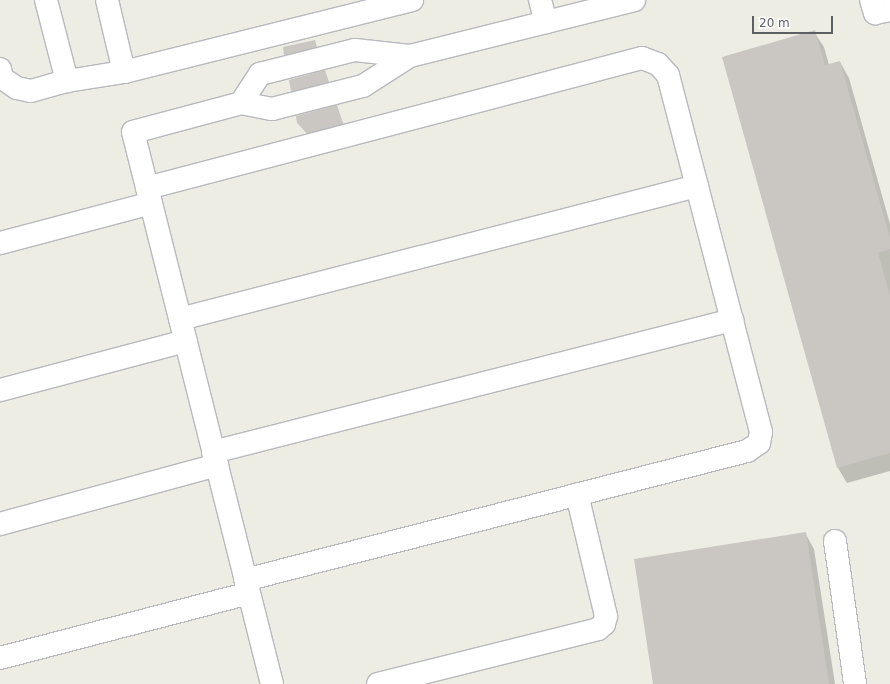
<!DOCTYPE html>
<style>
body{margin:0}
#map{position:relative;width:890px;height:684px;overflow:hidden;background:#eeede4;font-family:"DejaVu Sans",sans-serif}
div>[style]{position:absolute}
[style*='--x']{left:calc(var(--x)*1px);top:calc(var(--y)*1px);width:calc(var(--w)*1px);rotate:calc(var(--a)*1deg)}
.shadow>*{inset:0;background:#0003}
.building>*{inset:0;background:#cac6c1}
.roads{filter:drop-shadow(1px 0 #b7b9be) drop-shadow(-1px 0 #b7b9be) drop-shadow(0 1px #b7b9be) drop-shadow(0 -1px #b7b9be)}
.minor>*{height:22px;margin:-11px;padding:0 11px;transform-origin:11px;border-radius:11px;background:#fff}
span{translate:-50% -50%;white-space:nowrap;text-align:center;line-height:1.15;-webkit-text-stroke:3px #fff;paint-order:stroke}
.scale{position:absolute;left:752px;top:16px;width:81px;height:18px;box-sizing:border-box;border:2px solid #5c5f64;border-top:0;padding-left:5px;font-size:12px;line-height:14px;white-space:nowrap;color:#5c5f64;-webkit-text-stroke:3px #fff;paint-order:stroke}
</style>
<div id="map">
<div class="shadow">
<div style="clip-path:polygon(814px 32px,824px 47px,829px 65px,840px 62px,849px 78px,890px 224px,890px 471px,847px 483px,838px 468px)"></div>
<div style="clip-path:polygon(316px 45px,318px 51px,288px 59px,285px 55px)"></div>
<div style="clip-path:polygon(325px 72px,330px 86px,294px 95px,290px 80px)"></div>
<div style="clip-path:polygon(337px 107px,345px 128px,310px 137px,298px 123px)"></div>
<div style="clip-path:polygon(805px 533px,814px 549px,835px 684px,654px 684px)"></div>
</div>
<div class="building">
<div style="clip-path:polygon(815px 30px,825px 65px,840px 61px,890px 238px,890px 249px,878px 253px,890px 296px,890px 453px,837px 468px,722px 57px)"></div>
<div style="clip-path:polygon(315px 40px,317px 47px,284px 55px,283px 47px)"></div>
<div style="clip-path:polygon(325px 70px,329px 82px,291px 91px,289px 80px)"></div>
<div style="clip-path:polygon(337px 105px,343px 124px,307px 133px,297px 123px,296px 116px)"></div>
<div style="clip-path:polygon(806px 532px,829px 684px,653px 684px,634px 559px)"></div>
</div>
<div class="roads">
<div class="minor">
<div style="--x:46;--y:0;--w:84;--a:75.5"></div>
<div style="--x:67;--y:81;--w:58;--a:-9"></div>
<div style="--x:124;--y:72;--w:297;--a:-14"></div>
<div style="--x:107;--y:0;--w:74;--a:76.7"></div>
<div style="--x:540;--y:0;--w:23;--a:75"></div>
<div style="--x:871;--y:0;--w:14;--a:73"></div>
<div style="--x:875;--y:13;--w:15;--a:-11"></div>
<div style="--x:0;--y:69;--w:9;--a:77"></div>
<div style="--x:2;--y:78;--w:18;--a:34"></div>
<div style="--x:17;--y:88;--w:14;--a:12"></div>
<div style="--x:31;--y:91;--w:37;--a:-16"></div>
<div style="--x:241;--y:103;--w:35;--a:-57"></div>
<div style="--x:260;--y:74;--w:98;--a:-14.2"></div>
<div style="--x:355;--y:50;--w:55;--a:6.2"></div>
<div style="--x:147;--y:188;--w:512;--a:-14.72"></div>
<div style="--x:642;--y:58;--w:17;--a:21"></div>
<div style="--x:658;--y:64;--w:15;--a:48"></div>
<div style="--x:668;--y:75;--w:369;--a:75.4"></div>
<div style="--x:761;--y:432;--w:11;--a:100"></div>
<div style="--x:759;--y:443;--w:14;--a:146"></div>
<div style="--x:747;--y:451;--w:518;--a:165.59"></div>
<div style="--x:0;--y:243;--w:156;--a:-14.8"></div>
<div style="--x:180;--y:319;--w:534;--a:-14.43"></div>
<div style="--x:0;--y:390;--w:192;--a:-14.8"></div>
<div style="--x:213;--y:452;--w:536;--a:-14.27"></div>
<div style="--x:0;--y:524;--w:225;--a:-15.2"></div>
<div style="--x:835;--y:541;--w:144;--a:82"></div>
<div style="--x:0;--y:658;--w:257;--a:-14.6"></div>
<div style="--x:272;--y:684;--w:569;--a:-104.13"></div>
<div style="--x:133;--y:132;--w:112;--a:-15"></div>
<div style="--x:241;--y:103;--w:32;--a:11"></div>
<div style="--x:272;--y:109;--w:94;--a:-14.2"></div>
<div style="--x:363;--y:86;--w:56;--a:-32.6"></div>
<div style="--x:410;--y:56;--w:231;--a:-14"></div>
<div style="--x:378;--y:684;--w:227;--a:-14"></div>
<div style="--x:598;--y:629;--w:8;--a:-40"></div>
<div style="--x:604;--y:624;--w:8;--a:-76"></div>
<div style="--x:606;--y:616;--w:125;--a:-103.4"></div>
</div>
</div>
<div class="scale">20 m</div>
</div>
